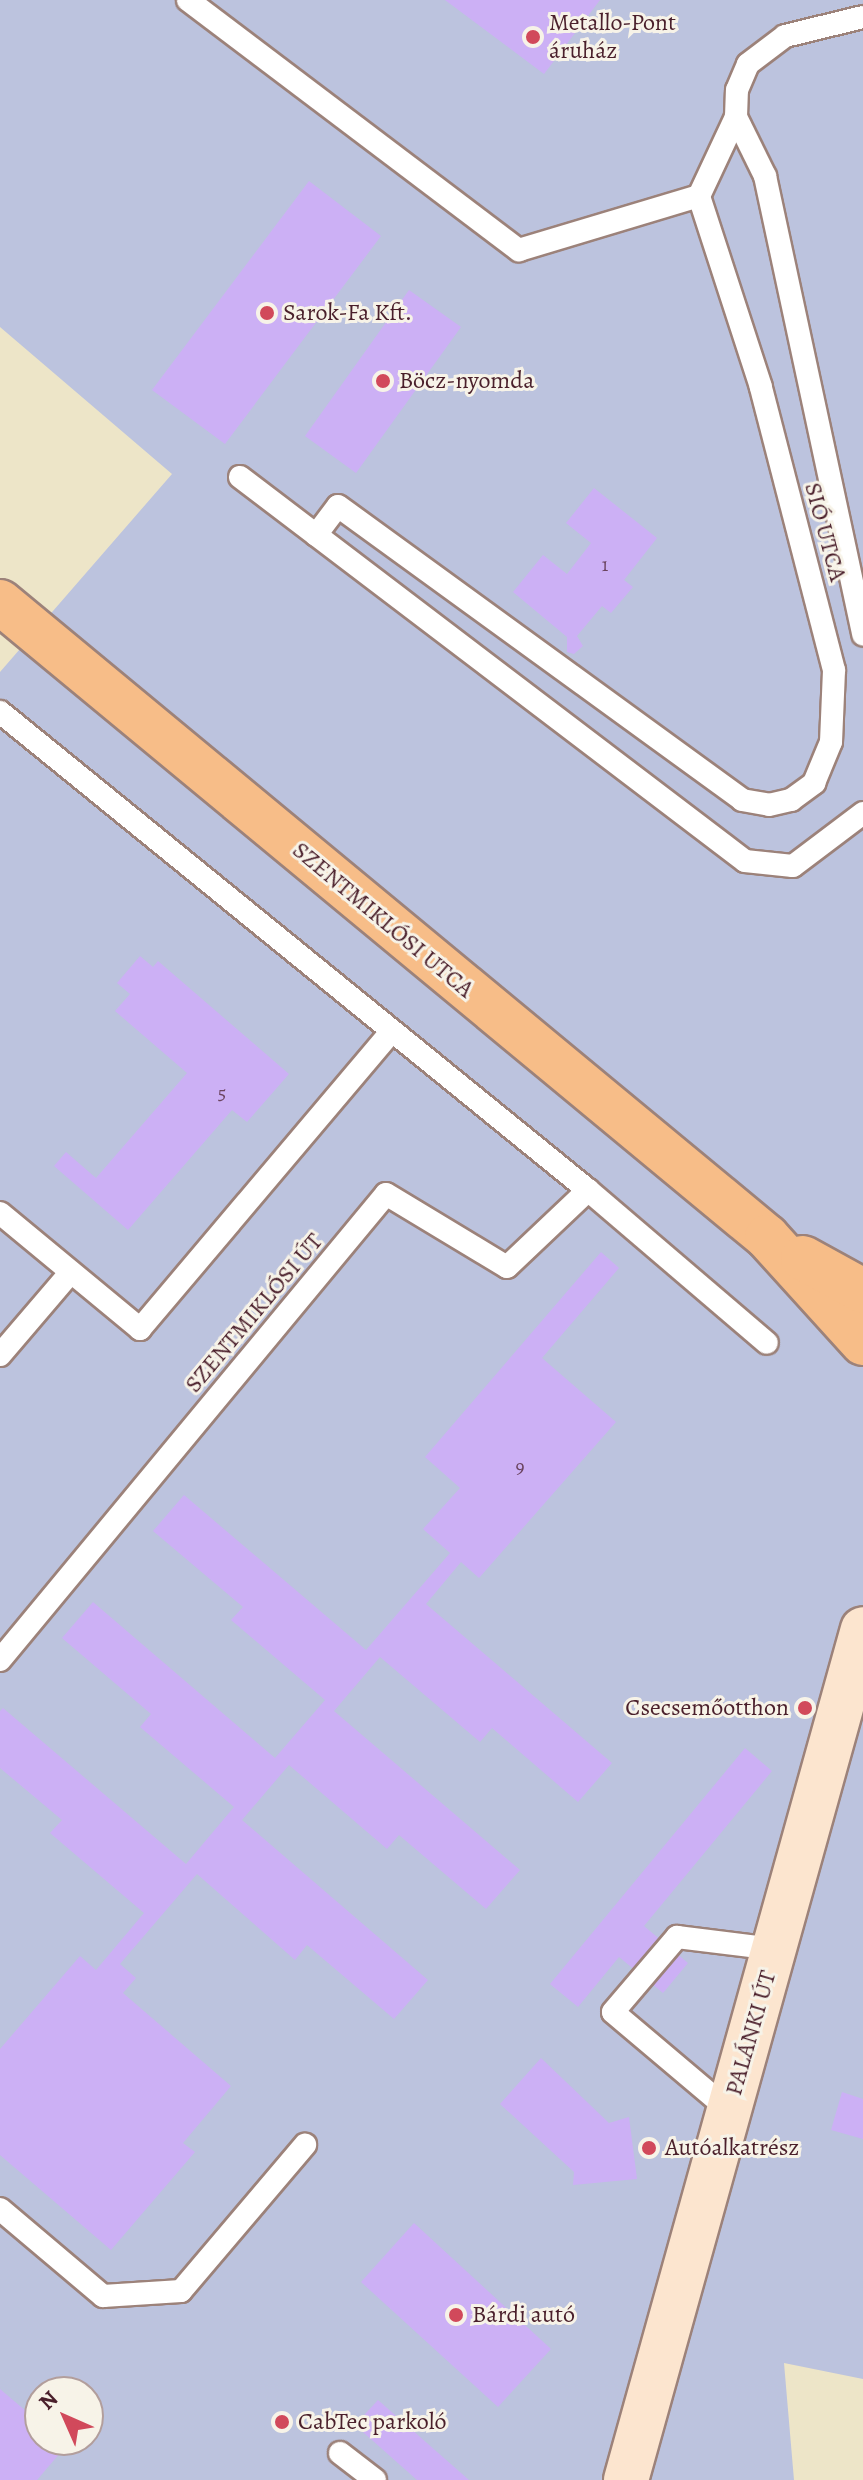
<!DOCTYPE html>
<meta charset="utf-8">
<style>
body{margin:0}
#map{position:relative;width:863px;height:2480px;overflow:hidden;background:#ede5c8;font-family:Alegreya,serif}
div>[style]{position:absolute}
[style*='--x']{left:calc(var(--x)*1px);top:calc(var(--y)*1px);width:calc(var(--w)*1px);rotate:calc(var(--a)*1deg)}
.industrial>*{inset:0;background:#bcc3de}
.building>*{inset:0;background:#ccb0f5}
.roads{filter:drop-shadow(2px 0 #9c827a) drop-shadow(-2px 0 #9c827a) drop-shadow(0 2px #9c827a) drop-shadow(0 -2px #9c827a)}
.lane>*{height:22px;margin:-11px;padding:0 11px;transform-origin:11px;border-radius:11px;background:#fff}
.secondary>*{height:44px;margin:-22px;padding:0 22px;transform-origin:22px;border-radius:22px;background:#fce5cf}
.primary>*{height:44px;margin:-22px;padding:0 22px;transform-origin:22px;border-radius:22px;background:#f7bd88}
.dots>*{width:22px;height:22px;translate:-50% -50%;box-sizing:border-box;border:4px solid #f7f3e8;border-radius:50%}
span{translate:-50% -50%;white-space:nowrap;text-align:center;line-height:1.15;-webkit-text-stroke:6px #f7f3e8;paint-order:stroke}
.number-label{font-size:20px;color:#6a435e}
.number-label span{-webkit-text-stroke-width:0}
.poi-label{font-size:24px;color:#4a1f2b}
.left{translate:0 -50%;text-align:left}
.right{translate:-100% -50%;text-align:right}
.street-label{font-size:24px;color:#4a1f2b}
.north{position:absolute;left:24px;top:2376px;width:80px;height:80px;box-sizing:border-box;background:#f7f3e8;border:2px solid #b29e9c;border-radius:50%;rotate:315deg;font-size:22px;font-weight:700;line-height:32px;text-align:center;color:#4a1f2b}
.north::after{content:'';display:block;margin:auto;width:28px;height:36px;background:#d1495b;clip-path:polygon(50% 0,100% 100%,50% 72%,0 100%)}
</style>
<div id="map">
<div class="industrial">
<div style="clip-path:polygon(evenodd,0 0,863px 0,863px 2379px,784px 2363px,794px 2480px,0 2480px,0 672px,172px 474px,0 327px,0 0,40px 2392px,88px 2392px,88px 2440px,40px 2440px,40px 2392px)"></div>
</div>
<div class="building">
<div style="clip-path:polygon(445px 0,600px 0,544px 74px)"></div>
<div style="clip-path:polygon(309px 181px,381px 236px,225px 444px,152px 390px)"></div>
<div style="clip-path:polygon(409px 290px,461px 327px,356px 473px,305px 436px)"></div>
<div style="clip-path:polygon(594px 488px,657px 538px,624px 580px,633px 587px,611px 613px,602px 606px,577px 636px,583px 646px,574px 654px,567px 652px,567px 637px,513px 592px,543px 555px,567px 574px,591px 543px,566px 523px)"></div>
<div style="clip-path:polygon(140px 956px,153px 967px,158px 961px,289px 1074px,247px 1122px,232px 1110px,128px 1230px,54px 1166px,66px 1152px,96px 1178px,187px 1073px,115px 1011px,130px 994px,117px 983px)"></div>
<div style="clip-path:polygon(601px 1252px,619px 1268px,542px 1358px,616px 1422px,479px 1578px,461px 1562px,426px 1604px,612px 1763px,578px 1802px,492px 1728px,480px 1742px,380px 1657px,334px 1711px,520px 1870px,486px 1909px,399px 1835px,387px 1849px,289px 1765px,242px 1820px,428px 1980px,394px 2019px,307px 1945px,295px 1960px,197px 1874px,120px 1964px,136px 1978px,123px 1993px,231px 2086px,183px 2143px,195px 2152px,111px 2250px,0 2155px,0 2049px,80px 1956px,96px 1970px,144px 1913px,50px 1833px,62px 1820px,0 1768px,0 1711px,3px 1708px,186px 1864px,234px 1807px,140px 1727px,151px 1714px,62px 1638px,93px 1602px,275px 1758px,325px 1700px,231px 1620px,243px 1607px,153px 1531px,184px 1495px,366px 1650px,450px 1553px,423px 1529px,460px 1488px,425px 1457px)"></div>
<div style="clip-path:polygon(745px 1748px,772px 1771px,644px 1926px,688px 1963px,663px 1993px,619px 1957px,578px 2007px,550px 1984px)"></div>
<div style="clip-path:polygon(541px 2058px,609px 2123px,629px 2117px,637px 2179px,573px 2185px,574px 2172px,500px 2104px)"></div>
<div style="clip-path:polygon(842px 2092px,863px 2099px,863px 2139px,831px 2130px)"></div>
<div style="clip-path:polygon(414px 2223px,551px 2349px,498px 2407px,361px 2282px)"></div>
<div style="clip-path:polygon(0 2389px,40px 2423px,40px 2440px,59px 2440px,66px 2446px,37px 2480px,0 2480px)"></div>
<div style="clip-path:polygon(378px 2400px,469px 2480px,417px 2480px,355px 2425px)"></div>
</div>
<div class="roads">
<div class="lane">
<div style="--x:188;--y:0;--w:415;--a:37.1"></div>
<div style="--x:519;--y:250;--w:188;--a:-16.7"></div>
<div style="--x:736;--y:117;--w:66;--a:63.8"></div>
<div style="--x:765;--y:176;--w:469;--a:77.9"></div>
<div style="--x:240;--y:477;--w:634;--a:37.25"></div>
<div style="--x:745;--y:861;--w:48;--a:5.9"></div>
<div style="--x:793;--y:866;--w:88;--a:-37.1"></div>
<div style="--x:316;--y:535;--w:36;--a:-53"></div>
<div style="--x:338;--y:506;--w:500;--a:36"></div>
<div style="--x:742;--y:800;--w:27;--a:10"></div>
<div style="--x:769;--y:805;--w:23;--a:-13"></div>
<div style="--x:791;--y:800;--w:29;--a:-36"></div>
<div style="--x:814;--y:783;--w:44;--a:-67.5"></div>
<div style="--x:831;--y:742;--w:72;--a:-87.6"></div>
<div style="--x:834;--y:670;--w:292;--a:-104.5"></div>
<div style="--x:761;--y:387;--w:201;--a:-108"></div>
<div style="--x:699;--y:196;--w:87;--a:-64.9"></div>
<div style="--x:736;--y:117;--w:27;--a:-88"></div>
<div style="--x:737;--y:90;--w:28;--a:-67"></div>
<div style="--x:748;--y:64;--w:46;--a:-37.1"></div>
<div style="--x:785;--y:36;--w:80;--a:-13.7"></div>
<div style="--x:0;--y:712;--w:758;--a:39.11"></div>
<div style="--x:588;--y:1190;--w:235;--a:40.5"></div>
<div style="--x:0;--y:1213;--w:182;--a:39.6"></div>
<div style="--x:140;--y:1329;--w:390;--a:-49.8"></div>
<div style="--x:0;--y:1355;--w:109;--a:-49.5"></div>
<div style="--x:0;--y:1660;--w:605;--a:-50.36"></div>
<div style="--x:386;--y:1194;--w:141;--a:31.1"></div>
<div style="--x:507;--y:1267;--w:112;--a:-43.5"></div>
<div style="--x:730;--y:2111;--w:153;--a:-139.8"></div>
<div style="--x:613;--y:2012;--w:99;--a:-49.5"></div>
<div style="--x:677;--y:1937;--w:99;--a:7"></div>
<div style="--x:0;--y:2209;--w:135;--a:40.2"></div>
<div style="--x:103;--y:2296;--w:78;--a:-3.7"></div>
<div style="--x:181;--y:2291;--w:192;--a:-49.7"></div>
<div style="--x:340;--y:2453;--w:44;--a:37.6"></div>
</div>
<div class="secondary">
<div style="--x:626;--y:2480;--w:883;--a:-74.44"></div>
</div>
<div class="primary">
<div style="--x:0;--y:602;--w:996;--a:39.62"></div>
<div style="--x:767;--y:1237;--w:143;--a:47.8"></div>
<div style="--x:803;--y:1258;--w:68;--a:28.8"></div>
</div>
</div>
<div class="dots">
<div style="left:533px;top:37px;background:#d1495b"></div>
<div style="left:267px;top:313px;background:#d1495b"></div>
<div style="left:383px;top:381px;background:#d1495b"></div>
<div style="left:805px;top:1708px;background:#d1495b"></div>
<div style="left:649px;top:2148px;background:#d1495b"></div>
<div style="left:456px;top:2315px;background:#d1495b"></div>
<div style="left:282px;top:2422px;background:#d1495b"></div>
</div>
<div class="number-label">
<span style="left:605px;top:564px">1</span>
<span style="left:222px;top:1092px">5</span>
<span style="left:520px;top:1466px">9</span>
</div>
<div class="poi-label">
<span class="left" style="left:549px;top:37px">Metallo-Pont<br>áruház</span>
<span class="left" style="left:283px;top:313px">Sarok-Fa Kft.</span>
<span class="left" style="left:399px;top:381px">Böcz-nyomda</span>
<span class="right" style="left:789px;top:1708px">Csecsemőotthon</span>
<span class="left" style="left:665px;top:2148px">Autóalkatrész</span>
<span class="left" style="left:472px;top:2315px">Bárdi autó</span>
<span class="left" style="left:298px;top:2422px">CabTec parkoló</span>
</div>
<div class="street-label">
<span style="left:825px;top:532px;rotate:75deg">SIÓ UTCA</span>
<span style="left:383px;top:920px;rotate:40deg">SZENTMIKLÓSI UTCA</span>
<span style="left:254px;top:1313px;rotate:-50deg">SZENTMIKLÓSI ÚT</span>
<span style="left:751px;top:2033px;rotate:-74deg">PALÁNKI ÚT</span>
</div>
<div class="north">N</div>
</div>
